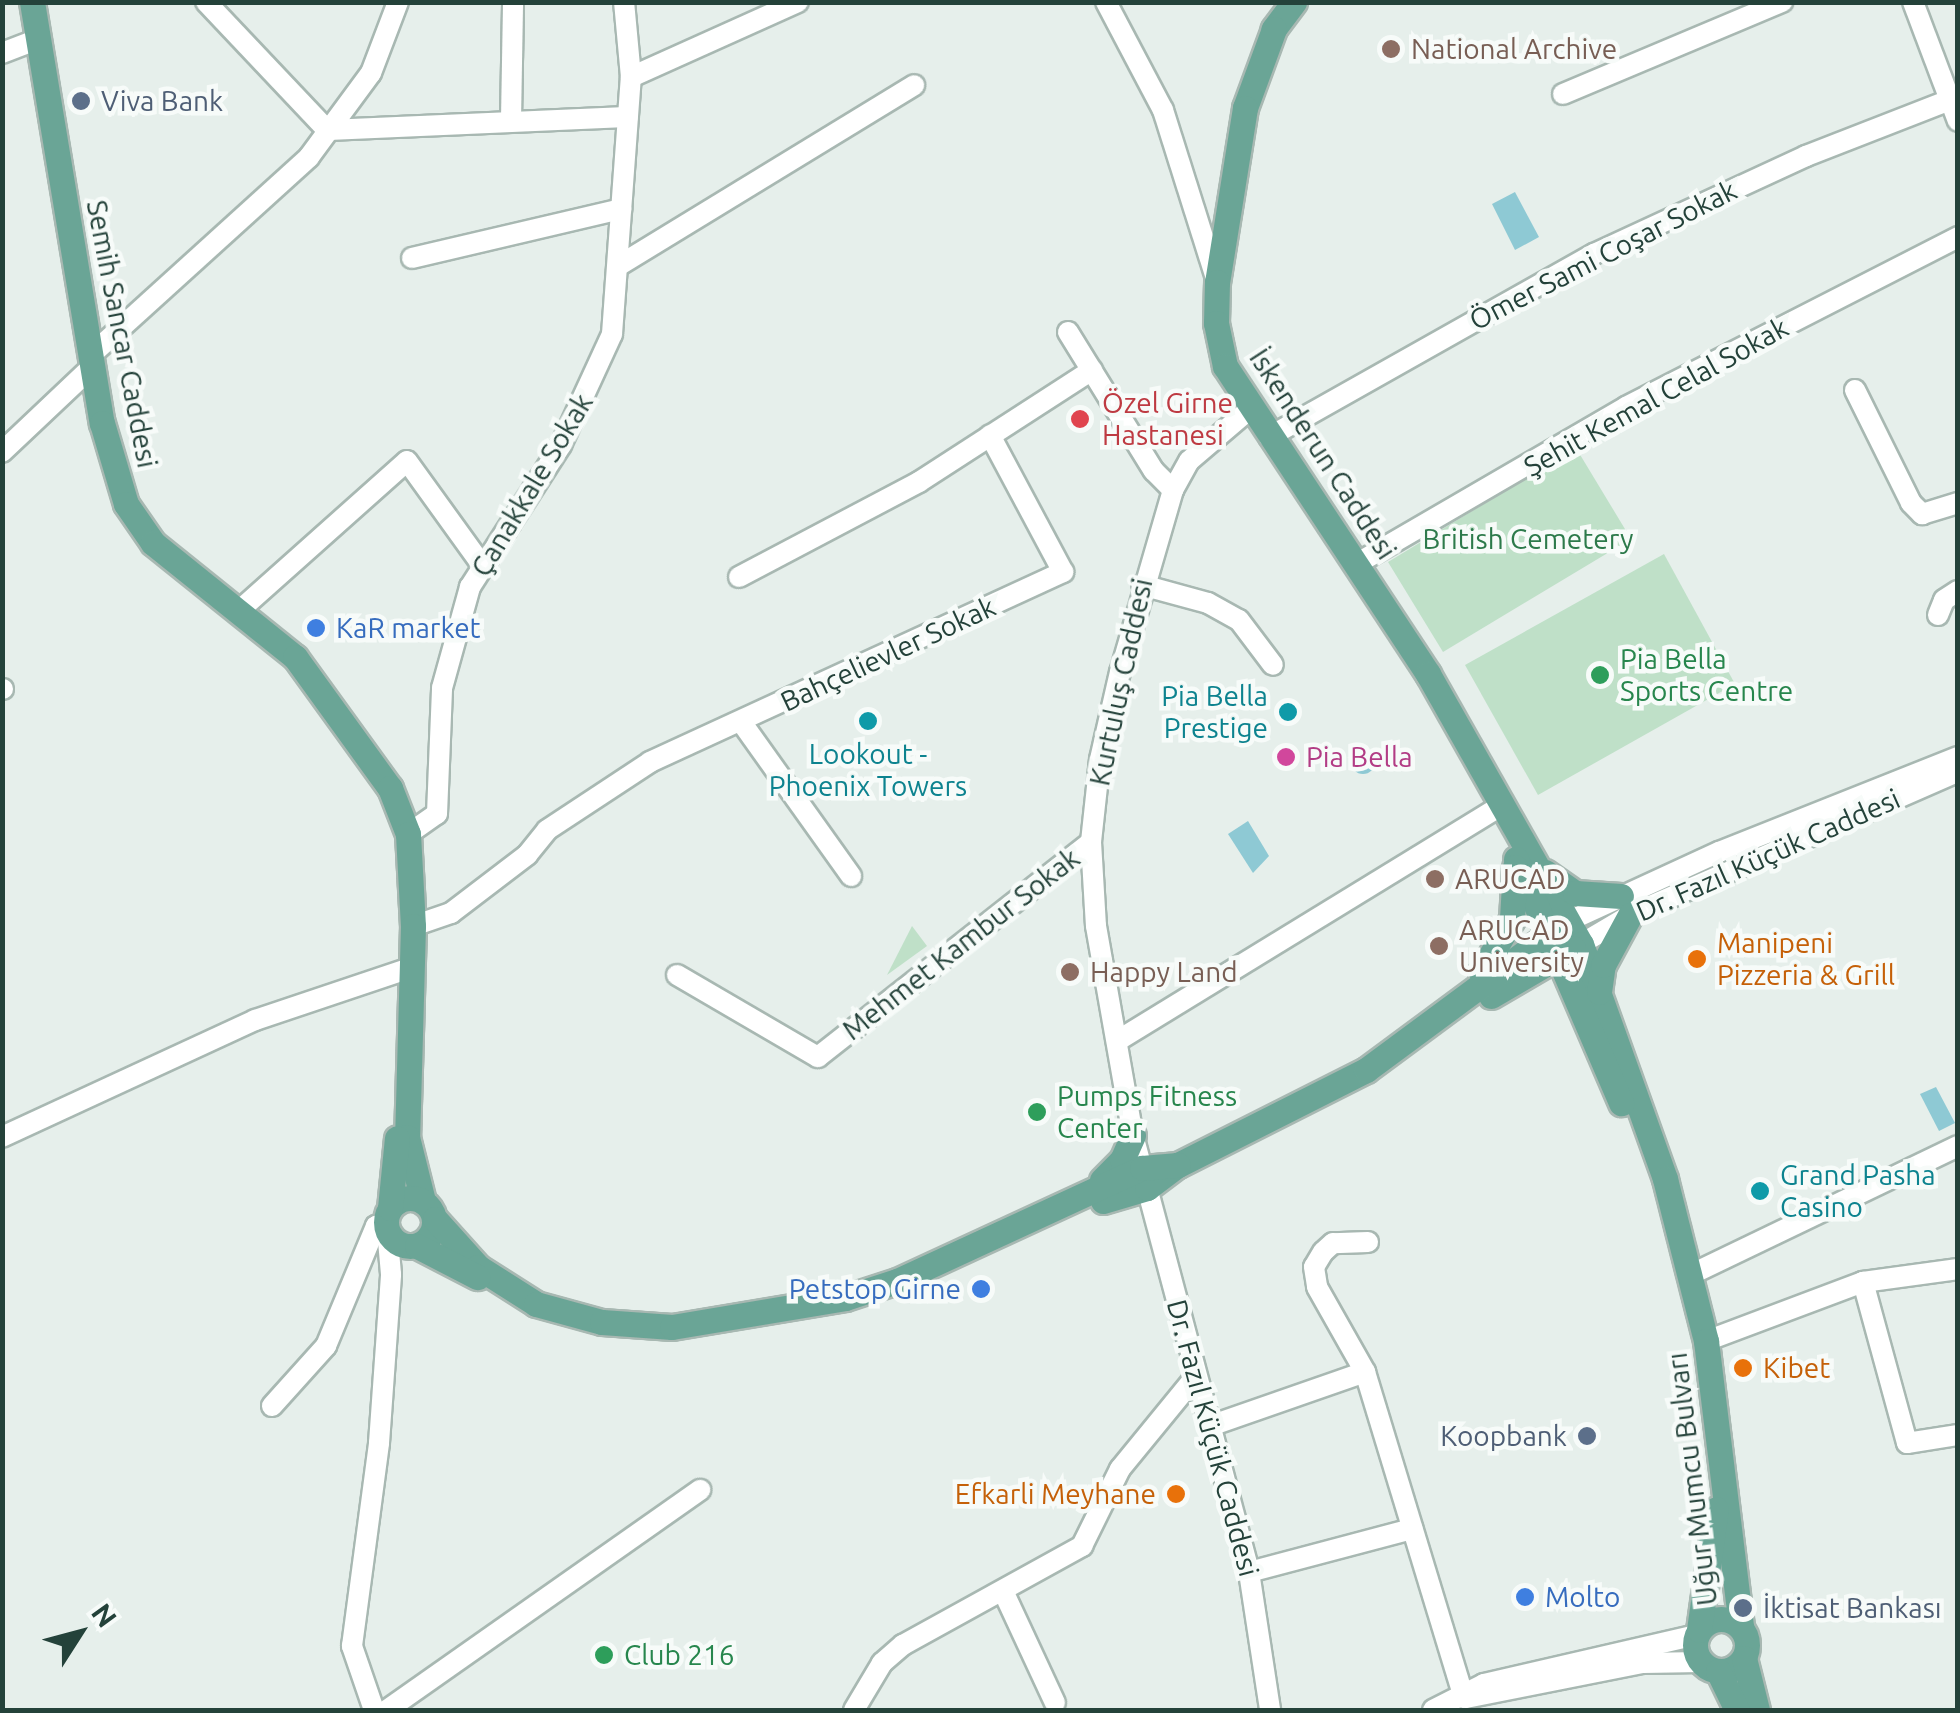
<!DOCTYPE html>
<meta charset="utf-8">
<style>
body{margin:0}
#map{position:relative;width:1960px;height:1713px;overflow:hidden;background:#e6efeb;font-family:Ubuntu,sans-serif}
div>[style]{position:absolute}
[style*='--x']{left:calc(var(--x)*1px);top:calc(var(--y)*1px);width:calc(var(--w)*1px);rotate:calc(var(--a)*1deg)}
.green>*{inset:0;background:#bfe0c8}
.water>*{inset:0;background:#8ec9d4}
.round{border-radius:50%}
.roads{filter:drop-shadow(2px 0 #a8b8b2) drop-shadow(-2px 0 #a8b8b2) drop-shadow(0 2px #a8b8b2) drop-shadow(0 -2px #a8b8b2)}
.minor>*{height:20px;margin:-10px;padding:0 10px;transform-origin:10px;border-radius:10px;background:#fff}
.major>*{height:25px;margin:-12.5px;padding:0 12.5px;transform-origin:12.5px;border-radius:12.5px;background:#6aa596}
.major>.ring{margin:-12.5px;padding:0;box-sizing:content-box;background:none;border:25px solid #6aa596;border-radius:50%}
.dots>*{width:28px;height:28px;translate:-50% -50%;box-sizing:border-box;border:5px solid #f7fbf9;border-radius:50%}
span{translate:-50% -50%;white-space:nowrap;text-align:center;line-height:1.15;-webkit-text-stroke:9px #f7fbf9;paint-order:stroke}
.education-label{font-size:28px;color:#785e54}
.left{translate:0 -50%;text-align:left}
.service-label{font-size:28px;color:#4e5e75}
.right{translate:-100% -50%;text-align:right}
.street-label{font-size:28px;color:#24423a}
.health-label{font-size:28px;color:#be3a42}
.park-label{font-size:28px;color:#2d7a4b}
.shop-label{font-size:28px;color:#366cbe}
.leisure-label{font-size:28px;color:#27864d}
.culture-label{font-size:28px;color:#0d838f}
.hotel-label{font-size:28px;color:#b23c85}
.food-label{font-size:28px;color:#c56008}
.frame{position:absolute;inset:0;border:5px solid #24423a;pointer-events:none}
.north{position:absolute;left:30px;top:1583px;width:100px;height:100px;-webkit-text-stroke:8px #f7fbf9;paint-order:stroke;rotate:54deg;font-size:28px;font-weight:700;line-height:40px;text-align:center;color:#24423a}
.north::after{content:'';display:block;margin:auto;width:35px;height:45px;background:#24423a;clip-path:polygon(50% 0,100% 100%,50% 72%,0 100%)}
</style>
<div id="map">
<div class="green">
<div style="clip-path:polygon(1576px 448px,1631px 539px,1443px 652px,1388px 562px)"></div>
<div style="clip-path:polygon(1664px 554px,1735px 684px,1538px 795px,1465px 665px)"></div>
<div style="clip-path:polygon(912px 926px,927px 946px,887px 975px)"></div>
</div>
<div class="water">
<div style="clip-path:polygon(1515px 192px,1539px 237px,1515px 250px,1492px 204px)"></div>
<div class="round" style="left:1351px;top:750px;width:24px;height:24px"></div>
<div style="clip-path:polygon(1248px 821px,1269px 856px,1253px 873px,1228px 834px)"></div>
<div style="clip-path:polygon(1936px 1087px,1955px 1123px,1939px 1131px,1920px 1094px)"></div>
</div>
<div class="roads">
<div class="minor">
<div style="--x:206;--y:2;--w:176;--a:46.6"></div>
<div style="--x:327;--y:130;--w:301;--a:-2.5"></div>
<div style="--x:1106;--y:2;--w:122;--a:62.2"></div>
<div style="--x:1163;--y:110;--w:176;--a:72.5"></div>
<div style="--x:1913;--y:2;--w:127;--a:69.3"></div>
<div style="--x:2;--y:53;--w:39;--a:-21"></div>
<div style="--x:631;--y:77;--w:183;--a:-24.2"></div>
<div style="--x:1563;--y:94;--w:238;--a:-22.8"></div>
<div style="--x:511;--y:120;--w:118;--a:-89"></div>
<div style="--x:412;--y:258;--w:215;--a:-13.2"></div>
<div style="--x:618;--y:266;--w:347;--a:-31.4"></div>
<div style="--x:1068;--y:332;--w:163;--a:58.3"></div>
<div style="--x:1154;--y:471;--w:27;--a:45"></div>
<div style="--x:92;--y:354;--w:293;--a:-42.2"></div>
<div style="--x:309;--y:157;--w:104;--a:-53.6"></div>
<div style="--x:371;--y:73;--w:76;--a:-69.2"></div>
<div style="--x:1855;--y:390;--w:126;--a:63.6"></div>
<div style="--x:1911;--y:503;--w:16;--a:45"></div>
<div style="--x:1922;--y:514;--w:38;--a:-17"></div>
<div style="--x:1250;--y:409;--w:80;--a:139.6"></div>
<div style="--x:1189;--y:461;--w:33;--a:119"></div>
<div style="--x:1173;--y:490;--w:190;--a:106.2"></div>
<div style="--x:1120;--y:672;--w:89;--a:102.9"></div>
<div style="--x:1100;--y:759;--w:83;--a:96.2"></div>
<div style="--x:1091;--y:842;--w:84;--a:86.6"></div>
<div style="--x:1096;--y:926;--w:212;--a:80"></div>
<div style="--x:1133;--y:1135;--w:452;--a:75.1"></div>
<div style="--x:1249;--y:1572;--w:140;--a:81.3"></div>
<div style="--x:1269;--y:437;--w:373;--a:-29.4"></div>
<div style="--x:1594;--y:254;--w:234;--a:-24.8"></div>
<div style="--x:1806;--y:156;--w:155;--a:-21.3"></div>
<div style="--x:2;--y:452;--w:125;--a:-43.4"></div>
<div style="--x:1358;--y:563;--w:310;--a:-30.2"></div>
<div style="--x:1626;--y:407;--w:373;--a:-27.1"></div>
<div style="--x:739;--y:577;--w:204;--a:-27.8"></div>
<div style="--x:919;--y:482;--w:206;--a:-32.9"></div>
<div style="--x:1142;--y:585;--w:68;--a:15.3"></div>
<div style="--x:1208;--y:603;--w:35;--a:29"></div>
<div style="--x:1239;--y:620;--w:56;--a:52.9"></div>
<div style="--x:241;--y:609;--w:222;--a:-41.7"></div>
<div style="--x:407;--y:461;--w:128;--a:54.2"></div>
<div style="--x:1938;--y:615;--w:16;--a:-68"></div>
<div style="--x:1944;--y:600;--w:17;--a:-33"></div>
<div style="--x:2;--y:689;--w:1;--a:0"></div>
<div style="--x:742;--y:723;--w:188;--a:54.5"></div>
<div style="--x:408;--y:834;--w:35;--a:-35"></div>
<div style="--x:437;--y:814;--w:126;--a:-87.7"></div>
<div style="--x:442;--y:688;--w:105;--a:-74.5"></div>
<div style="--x:470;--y:587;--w:169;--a:-57.3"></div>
<div style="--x:561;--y:445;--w:122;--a:-65.3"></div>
<div style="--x:612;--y:334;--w:258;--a:-85.8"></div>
<div style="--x:631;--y:77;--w:75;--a:-95.3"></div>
<div style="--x:1571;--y:920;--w:163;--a:-24.7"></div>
<div style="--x:1719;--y:852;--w:257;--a:-21.7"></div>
<div style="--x:413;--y:926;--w:40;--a:-18.9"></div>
<div style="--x:451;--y:913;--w:96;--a:-37.3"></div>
<div style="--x:527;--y:855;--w:32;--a:-51"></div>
<div style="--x:547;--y:830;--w:123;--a:-33.4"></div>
<div style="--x:650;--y:762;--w:455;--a:-24.7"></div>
<div style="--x:1063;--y:572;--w:155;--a:-118.1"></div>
<div style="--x:1581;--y:944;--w:57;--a:-30.6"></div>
<div style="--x:1630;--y:915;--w:358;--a:-23.6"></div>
<div style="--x:677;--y:975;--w:163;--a:30.2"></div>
<div style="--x:818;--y:1057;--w:347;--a:-38.2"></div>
<div style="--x:1117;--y:1041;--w:449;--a:-31.5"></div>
<div style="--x:2;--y:1137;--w:279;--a:-24.8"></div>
<div style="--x:255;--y:1020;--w:163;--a:-18.5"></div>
<div style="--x:1368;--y:1242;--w:35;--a:178"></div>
<div style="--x:1333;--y:1243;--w:13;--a:138"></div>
<div style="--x:1323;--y:1252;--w:17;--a:121"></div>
<div style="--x:1314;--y:1267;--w:20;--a:81"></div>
<div style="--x:1317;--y:1287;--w:98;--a:60.5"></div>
<div style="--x:1365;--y:1372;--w:341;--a:73.1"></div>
<div style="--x:1690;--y:1275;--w:297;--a:-25.7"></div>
<div style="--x:1863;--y:1282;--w:167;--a:74.7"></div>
<div style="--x:1907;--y:1443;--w:52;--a:-8.9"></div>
<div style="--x:1706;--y:1341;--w:168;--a:-20.6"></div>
<div style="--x:1863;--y:1282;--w:96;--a:-7.8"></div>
<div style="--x:272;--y:1406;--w:81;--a:-48"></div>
<div style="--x:326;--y:1346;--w:130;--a:-67.4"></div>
<div style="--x:376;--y:1226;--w:11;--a:-22"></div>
<div style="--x:1210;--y:1426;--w:164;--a:-19.2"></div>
<div style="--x:1249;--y:1572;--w:169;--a:-14.8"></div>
<div style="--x:1004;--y:1593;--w:121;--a:65.1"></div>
<div style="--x:1466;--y:1698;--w:180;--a:-11.2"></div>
<div style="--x:1643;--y:1663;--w:58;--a:-1"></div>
<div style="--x:374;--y:1710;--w:68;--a:-109"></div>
<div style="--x:352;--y:1646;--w:205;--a:-82.4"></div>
<div style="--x:379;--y:1443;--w:169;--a:-85.9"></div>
<div style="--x:391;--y:1274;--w:45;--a:-95.1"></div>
<div style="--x:387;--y:1710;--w:383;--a:-35.1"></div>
<div style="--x:854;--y:1710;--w:55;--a:-59.2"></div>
<div style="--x:882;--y:1663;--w:28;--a:-41"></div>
<div style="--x:903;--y:1645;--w:205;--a:-28.9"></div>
<div style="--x:1082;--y:1546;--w:86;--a:-63.7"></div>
<div style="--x:1120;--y:1469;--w:120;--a:-50.7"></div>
<div style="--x:1433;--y:1710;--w:57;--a:-27"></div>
<div style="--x:1484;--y:1684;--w:218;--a:-13"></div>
</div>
<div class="major">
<div style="--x:32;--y:2;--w:427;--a:80.6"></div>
<div style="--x:102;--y:423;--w:84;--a:73.5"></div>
<div style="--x:126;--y:504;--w:47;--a:55.3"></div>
<div style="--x:153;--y:543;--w:182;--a:38.8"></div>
<div style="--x:295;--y:657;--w:162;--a:54.1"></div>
<div style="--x:390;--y:788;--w:49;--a:68.6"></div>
<div style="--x:408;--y:834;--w:92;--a:86.9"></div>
<div style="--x:413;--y:926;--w:211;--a:91.6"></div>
<div style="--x:407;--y:1137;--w:66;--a:76"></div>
<div style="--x:1294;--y:2;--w:34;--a:127"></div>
<div style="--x:1274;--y:29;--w:84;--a:110.2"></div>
<div style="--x:1245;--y:108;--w:176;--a:99.1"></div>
<div style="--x:1217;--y:282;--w:41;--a:91.4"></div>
<div style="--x:1216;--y:323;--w:44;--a:78.2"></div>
<div style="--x:1225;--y:366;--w:369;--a:56.6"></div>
<div style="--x:1428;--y:674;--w:310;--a:60.5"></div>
<div style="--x:1581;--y:944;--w:250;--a:70.3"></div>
<div style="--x:1665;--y:1179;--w:167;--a:75.8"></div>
<div style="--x:1706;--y:1341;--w:288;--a:83"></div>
<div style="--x:1516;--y:859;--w:266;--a:66.7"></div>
<div style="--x:1545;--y:872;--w:37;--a:35"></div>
<div style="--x:1575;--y:893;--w:46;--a:3.7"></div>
<div style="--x:1481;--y:972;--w:61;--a:-59.7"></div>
<div style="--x:1512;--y:919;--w:52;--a:-86.7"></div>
<div style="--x:1599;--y:992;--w:27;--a:-82"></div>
<div style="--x:1603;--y:965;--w:57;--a:-61.6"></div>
<div style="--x:1491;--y:996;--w:95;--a:-30.3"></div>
<div style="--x:1102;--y:1180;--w:28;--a:-45"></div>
<div style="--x:1122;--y:1160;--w:27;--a:-66"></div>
<div class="ring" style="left:386px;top:1198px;width:23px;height:23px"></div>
<div style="--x:1103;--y:1201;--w:46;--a:-16.5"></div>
<div style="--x:1147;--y:1188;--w:39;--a:-37"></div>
<div style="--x:1178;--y:1165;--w:211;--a:-26.8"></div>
<div style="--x:1366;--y:1070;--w:245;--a:-36.5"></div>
<div style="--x:390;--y:1208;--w:70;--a:-84.3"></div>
<div style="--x:435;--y:1219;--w:64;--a:48.1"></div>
<div style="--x:478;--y:1267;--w:69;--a:32.5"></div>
<div style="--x:536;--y:1304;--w:68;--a:15.3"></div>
<div style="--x:602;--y:1322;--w:70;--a:4.1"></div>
<div style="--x:672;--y:1327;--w:175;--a:-9.5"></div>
<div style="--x:845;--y:1298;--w:55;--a:-18.1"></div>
<div style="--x:897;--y:1281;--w:270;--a:-24.8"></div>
<div style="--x:1142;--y:1168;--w:36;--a:-5"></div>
<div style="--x:417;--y:1246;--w:68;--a:27.3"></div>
<div class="ring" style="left:1695px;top:1619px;width:27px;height:27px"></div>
<div style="--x:1699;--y:1630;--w:122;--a:-82"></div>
<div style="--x:1744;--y:1658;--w:54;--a:76"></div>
<div style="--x:1718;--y:1671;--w:43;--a:64"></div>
</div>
</div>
<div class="dots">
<div style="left:1391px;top:49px;background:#8d6e63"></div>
<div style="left:81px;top:101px;background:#5c6f8a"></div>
<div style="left:1080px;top:419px;background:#e0444e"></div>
<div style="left:316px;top:628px;background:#3f7fe0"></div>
<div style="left:1600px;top:675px;background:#2e9e5b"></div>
<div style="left:1288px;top:712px;background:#0f9aa8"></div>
<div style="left:868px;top:721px;background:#0f9aa8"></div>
<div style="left:1286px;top:757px;background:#d1479c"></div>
<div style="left:1435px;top:879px;background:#8d6e63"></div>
<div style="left:1439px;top:946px;background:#8d6e63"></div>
<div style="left:1697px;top:959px;background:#e8710a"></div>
<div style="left:1070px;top:972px;background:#8d6e63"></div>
<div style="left:1037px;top:1112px;background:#2e9e5b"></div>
<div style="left:1760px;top:1191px;background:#0f9aa8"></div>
<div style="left:981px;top:1289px;background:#3f7fe0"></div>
<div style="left:1743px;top:1368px;background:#e8710a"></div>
<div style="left:1587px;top:1436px;background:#5c6f8a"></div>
<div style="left:1176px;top:1494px;background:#e8710a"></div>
<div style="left:1525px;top:1597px;background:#3f7fe0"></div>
<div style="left:1743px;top:1608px;background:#5c6f8a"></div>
<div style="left:604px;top:1655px;background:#2e9e5b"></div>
</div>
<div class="education-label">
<span class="left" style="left:1411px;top:49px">National Archive</span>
<span class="left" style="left:1455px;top:879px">ARUCAD</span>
<span class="left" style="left:1459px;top:946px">ARUCAD<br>University</span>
<span class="left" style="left:1090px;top:972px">Happy Land</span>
</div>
<div class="service-label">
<span class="left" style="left:101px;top:101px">Viva Bank</span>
<span class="right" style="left:1567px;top:1436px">Koopbank</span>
<span class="left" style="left:1763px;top:1608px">İktisat Bankası</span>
</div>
<div class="street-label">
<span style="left:1603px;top:255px;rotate:-27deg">Ömer Sami Coşar Sokak</span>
<span style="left:122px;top:334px;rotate:79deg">Semih Sancar Caddesi</span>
<span style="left:1656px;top:397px;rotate:-29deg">Şehit Kemal Celal Sokak</span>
<span style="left:1323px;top:454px;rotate:57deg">İskenderun Caddesi</span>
<span style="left:532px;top:485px;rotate:-59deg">Çanakkale Sokak</span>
<span style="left:888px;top:654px;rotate:-25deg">Bahçelievler Sokak</span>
<span style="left:1121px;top:682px;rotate:-78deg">Kurtuluş Caddesi</span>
<span style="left:1768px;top:855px;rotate:-24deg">Dr. Fazıl Küçük Caddesi</span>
<span style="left:961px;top:944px;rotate:-38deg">Mehmet Kambur Sokak</span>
<span style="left:1213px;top:1438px;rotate:75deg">Dr. Fazıl Küçük Caddesi</span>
<span style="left:1692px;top:1479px;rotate:-97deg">Uğur Mumcu Bulvarı</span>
</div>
<div class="health-label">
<span class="left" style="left:1102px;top:419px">Özel Girne<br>Hastanesi</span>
</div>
<div class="park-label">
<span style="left:1528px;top:539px">British Cemetery</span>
</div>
<div class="shop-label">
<span class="left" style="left:336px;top:628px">KaR market</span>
<span class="right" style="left:961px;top:1289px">Petstop Girne</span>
<span class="left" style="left:1545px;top:1597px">Molto</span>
</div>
<div class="leisure-label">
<span class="left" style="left:1620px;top:675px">Pia Bella<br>Sports Centre</span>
<span class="left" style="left:1057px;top:1112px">Pumps Fitness<br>Center</span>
<span class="left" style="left:624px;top:1655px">Club 216</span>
</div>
<div class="culture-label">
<span class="right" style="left:1268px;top:712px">Pia Bella<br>Prestige</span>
<span style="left:868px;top:770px">Lookout -<br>Phoenix Towers</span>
<span class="left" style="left:1780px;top:1191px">Grand Pasha<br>Casino</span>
</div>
<div class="hotel-label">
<span class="left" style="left:1306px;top:757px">Pia Bella</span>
</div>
<div class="food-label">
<span class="left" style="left:1717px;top:959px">Manipeni<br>Pizzeria &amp; Grill</span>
<span class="left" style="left:1763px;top:1368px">Kibet</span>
<span class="right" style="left:1156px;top:1494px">Efkarli Meyhane</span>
</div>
<div class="frame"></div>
<div class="north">N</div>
</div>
